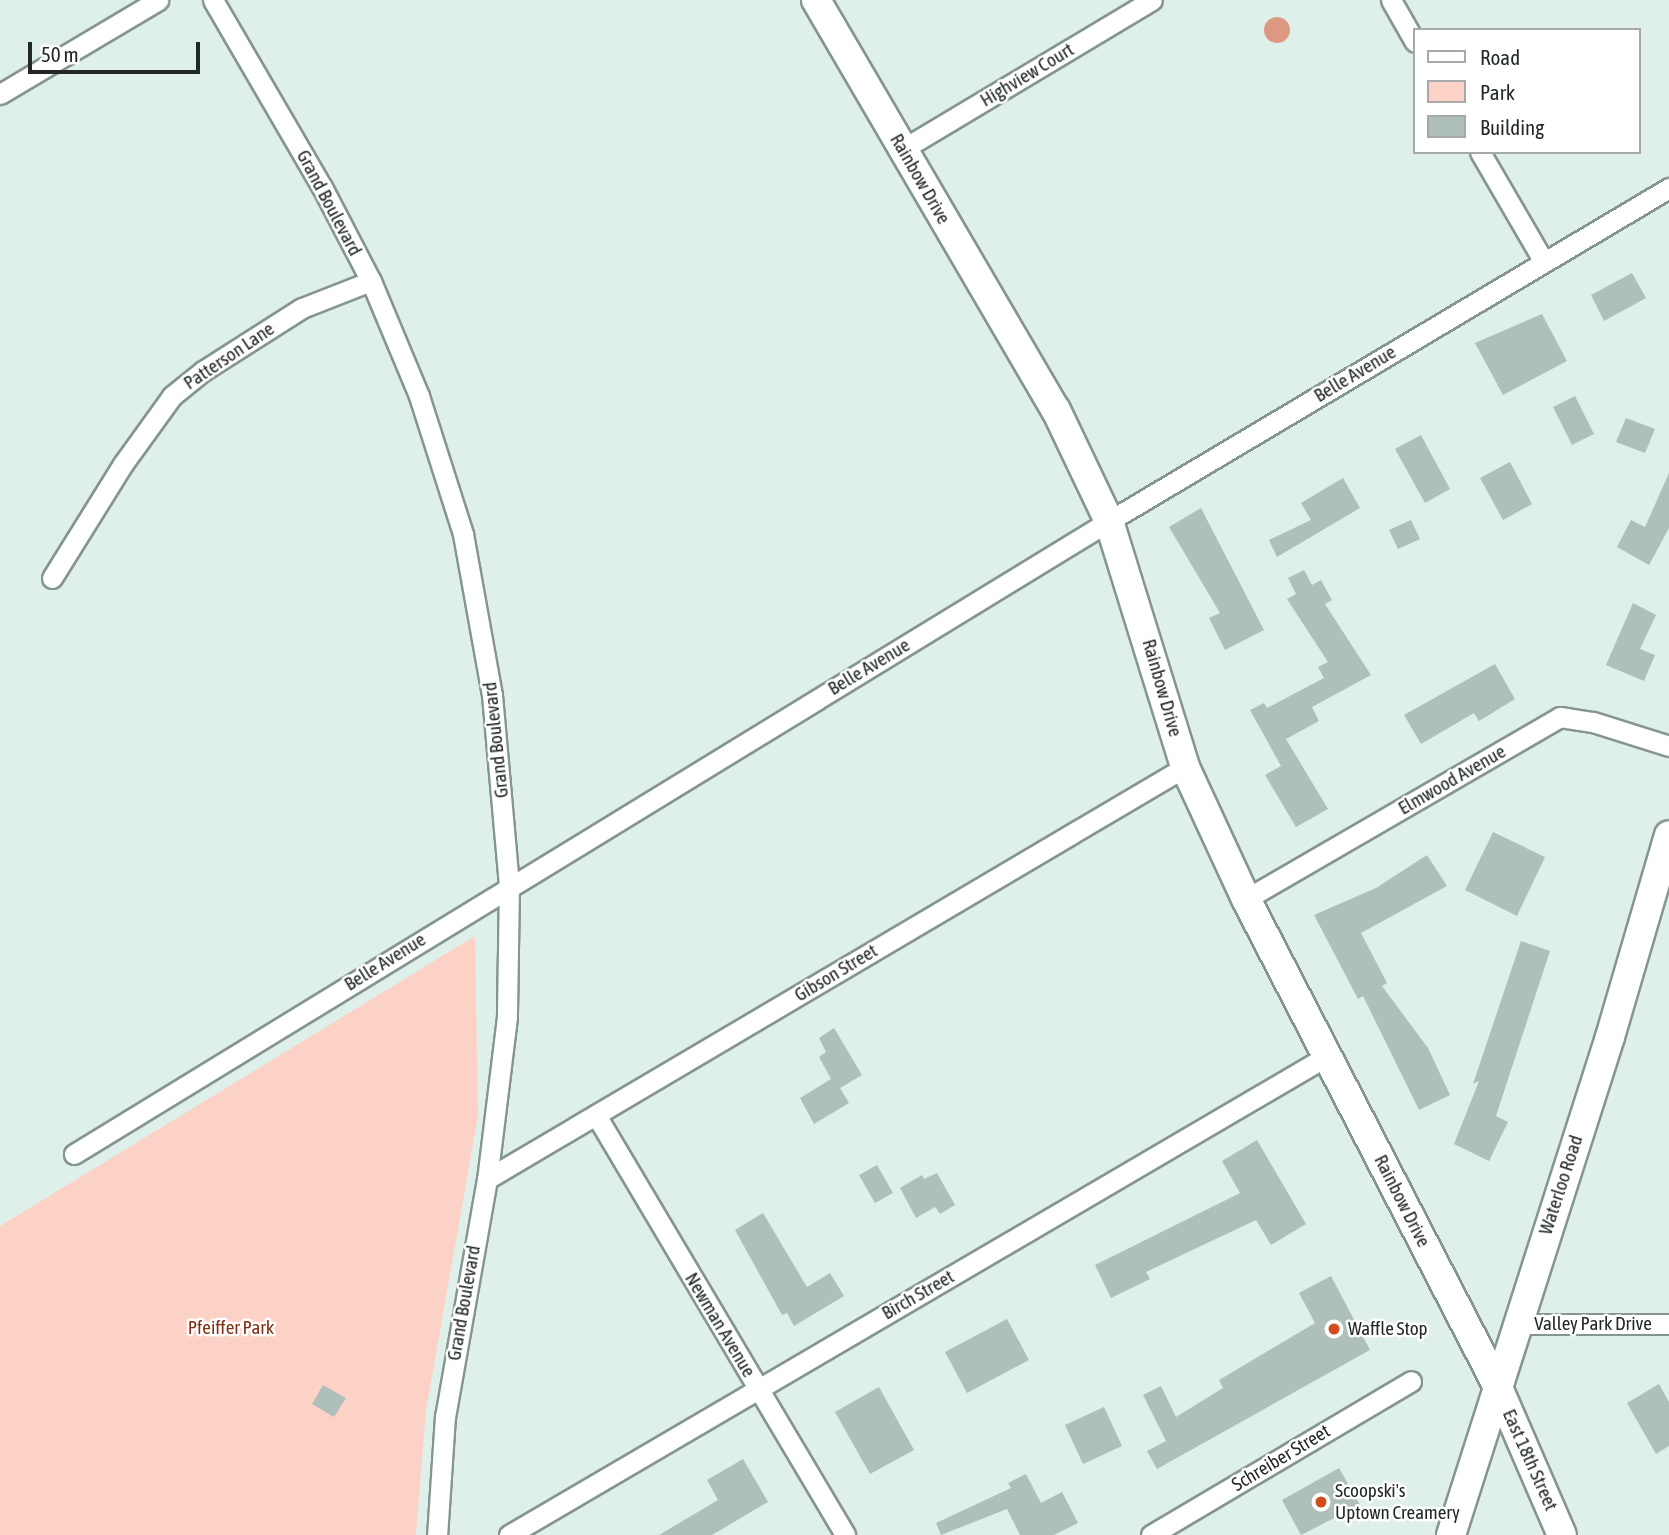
<!DOCTYPE html>
<style>
body{margin:0}
#map{position:relative;width:1669px;height:1535px;overflow:hidden;background:#dff0ea;font-family:"Asap Condensed",sans-serif}
div>[style]{position:absolute}
[style*='--x']{left:calc(var(--x)*1px);top:calc(var(--y)*1px);width:calc(var(--w)*1px);rotate:calc(var(--a)*1deg)}
.green>*{inset:0;background:#fbd2c5}
.water>*{inset:0;background:#dd9882}
.round{border-radius:50%}
.building>*{inset:0;background:#afc0ba}
.roads{filter:drop-shadow(2px 0 #85958f) drop-shadow(-2px 0 #85958f) drop-shadow(0 2px #85958f) drop-shadow(0 -2px #85958f)}
.minor>*{height:19px;margin:-9.5px;padding:0 9.5px;transform-origin:9.5px;border-radius:9.5px;background:#fff}
.secondary>*{height:28px;margin:-14px;padding:0 14px;transform-origin:14px;border-radius:14px;background:#fff}
.dots>*{width:19px;height:19px;translate:-50% -50%;box-sizing:border-box;border:4px solid #fff;border-radius:50%}
span{translate:-50% -50%;white-space:nowrap;text-align:center;line-height:1.15;-webkit-text-stroke:5px #fff;paint-order:stroke}
.street-label{font-size:19px;color:#212825}
.park-label{font-size:19px;color:#812f13}
.poi-label{font-size:19px;color:#212825}
.left{translate:0 -50%;text-align:left}
.legend{position:absolute;left:1413px;top:28px;width:228px;height:126px;box-sizing:border-box;background:#fff;border:2px solid #a6a9a8;margin:0;padding:9px 12px;list-style:none;font-size:21px;color:#212825}
.legend li{display:flex;align-items:center;gap:14px;height:35px}
.legend b{width:35px;border:2px solid #a6a9a8}
.scale{position:absolute;left:28px;top:42px;width:172px;height:32px;box-sizing:border-box;border:4px solid #212825;border-top:0;padding-left:9px;font-size:21px;line-height:24px;white-space:nowrap;color:#212825;-webkit-text-stroke:5px #fff;paint-order:stroke}
</style>
<div id="map">
<div class="green">
<div style="clip-path:polygon(475px 936px,478px 1116px,426px 1410px,416px 1535px,0 1535px,0 1226px)"></div>
</div>
<div class="water">
<div class="round" style="left:1264px;top:17px;width:26px;height:26px"></div>
</div>
<div class="building">
<div style="clip-path:polygon(1632px 273px,1646px 298px,1604px 321px,1591px 295px)"></div>
<div style="clip-path:polygon(1542px 314px,1567px 361px,1503px 395px,1475px 343px)"></div>
<div style="clip-path:polygon(1575px 396px,1594px 434px,1572px 445px,1553px 407px)"></div>
<div style="clip-path:polygon(1626px 418px,1655px 429px,1645px 453px,1616px 442px)"></div>
<div style="clip-path:polygon(1421px 435px,1450px 489px,1425px 503px,1395px 449px)"></div>
<div style="clip-path:polygon(1510px 462px,1532px 504px,1503px 520px,1480px 478px)"></div>
<div style="clip-path:polygon(1669px 473px,1669px 528px,1649px 565px,1617px 547px,1631px 520px,1645px 527px)"></div>
<div style="clip-path:polygon(1343px 478px,1360px 508px,1277px 557px,1269px 540px,1311px 520px,1301px 503px)"></div>
<div style="clip-path:polygon(1201px 508px,1264px 630px,1225px 650px,1209px 618px,1220px 613px,1169px 527px)"></div>
<div style="clip-path:polygon(1411px 520px,1420px 539px,1398px 549px,1389px 530px)"></div>
<div style="clip-path:polygon(1304px 570px,1312px 585px,1321px 580px,1332px 600px,1325px 604px,1371px 675px,1312px 707px,1319px 721px,1286px 739px,1328px 809px,1296px 827px,1265px 775px,1281px 766px,1250px 710px,1264px 703px,1267px 708px,1324px 678px,1318px 667px,1328px 662px,1287px 599px,1296px 594px,1288px 578px)"></div>
<div style="clip-path:polygon(1633px 603px,1656px 615px,1640px 649px,1655px 655px,1644px 681px,1606px 665px)"></div>
<div style="clip-path:polygon(1495px 664px,1515px 699px,1479px 721px,1474px 713px,1421px 744px,1404px 715px)"></div>
<div style="clip-path:polygon(1493px 832px,1545px 857px,1517px 916px,1465px 890px)"></div>
<div style="clip-path:polygon(1427px 855px,1447px 886px,1361px 933px,1387px 983px,1382px 986px,1428px 1048px,1450px 1095px,1419px 1110px,1363px 996px,1358px 999px,1314px 915px,1376px 888px)"></div>
<div style="clip-path:polygon(1521px 941px,1550px 951px,1496px 1116px,1508px 1122px,1489px 1161px,1454px 1144px,1479px 1081px,1473px 1084px)"></div>
<div style="clip-path:polygon(834px 1028px,862px 1075px,840px 1088px,849px 1103px,814px 1124px,800px 1098px,831px 1079px,819px 1057px,826px 1052px,819px 1038px)"></div>
<div style="clip-path:polygon(1257px 1140px,1306px 1224px,1271px 1245px,1256px 1220px,1146px 1272px,1150px 1279px,1111px 1298px,1095px 1265px,1240px 1193px,1222px 1161px)"></div>
<div style="clip-path:polygon(877px 1165px,893px 1193px,875px 1203px,859px 1175px)"></div>
<div style="clip-path:polygon(937px 1173px,955px 1205px,940px 1214px,935px 1207px,916px 1218px,900px 1188px,922px 1175px,924px 1179px)"></div>
<div style="clip-path:polygon(763px 1213px,807px 1287px,830px 1273px,844px 1296px,794px 1326px,787px 1313px,782px 1315px,735px 1230px)"></div>
<div style="clip-path:polygon(1331px 1276px,1370px 1350px,1157px 1469px,1147px 1451px,1166px 1441px,1143px 1395px,1161px 1386px,1176px 1417px,1223px 1388px,1219px 1380px,1315px 1323px,1299px 1293px)"></div>
<div style="clip-path:polygon(1007px 1319px,1029px 1360px,967px 1393px,945px 1352px)"></div>
<div style="clip-path:polygon(1659px 1384px,1669px 1402px,1669px 1446px,1656px 1454px,1627px 1403px)"></div>
<div style="clip-path:polygon(323px 1385px,346px 1398px,334px 1417px,312px 1404px)"></div>
<div style="clip-path:polygon(879px 1387px,914px 1450px,870px 1474px,835px 1412px)"></div>
<div style="clip-path:polygon(1104px 1407px,1122px 1446px,1083px 1464px,1065px 1425px)"></div>
<div style="clip-path:polygon(743px 1459px,768px 1502px,712px 1535px,659px 1535px,718px 1500px,707px 1480px)"></div>
<div style="clip-path:polygon(1339px 1468px,1360px 1505px,1301px 1535px,1282px 1500px)"></div>
<div style="clip-path:polygon(1026px 1474px,1041px 1503px,1062px 1492px,1078px 1523px,1054px 1535px,1020px 1535px,1007px 1509px,941px 1535px,936px 1523px,1011px 1488px,1008px 1483px)"></div>
</div>
<div class="roads">
<div class="minor">
<div style="--x:213;--y:0;--w:216;--a:59.8"></div>
<div style="--x:322;--y:187;--w:106;--a:62.5"></div>
<div style="--x:371;--y:281;--w:125;--a:67.3"></div>
<div style="--x:419;--y:396;--w:145;--a:72.3"></div>
<div style="--x:463;--y:534;--w:164;--a:79.8"></div>
<div style="--x:492;--y:695;--w:191;--a:84.9"></div>
<div style="--x:509;--y:885;--w:132;--a:90.9"></div>
<div style="--x:507;--y:1017;--w:163;--a:97"></div>
<div style="--x:487;--y:1179;--w:241;--a:100"></div>
<div style="--x:445;--y:1416;--w:119;--a:93.8"></div>
<div style="--x:1391;--y:0;--w:48;--a:60.3"></div>
<div style="--x:0;--y:94;--w:184;--a:-30.7"></div>
<div style="--x:903;--y:149;--w:290;--a:-30.9"></div>
<div style="--x:1480;--y:152;--w:127;--a:59.8"></div>
<div style="--x:52;--y:578;--w:134;--a:-58.1"></div>
<div style="--x:123;--y:464;--w:84;--a:-54.2"></div>
<div style="--x:172;--y:396;--w:40;--a:-39"></div>
<div style="--x:203;--y:371;--w:117;--a:-32.5"></div>
<div style="--x:302;--y:308;--w:74;--a:-21.4"></div>
<div style="--x:1246;--y:899;--w:363;--a:-30.1"></div>
<div style="--x:1560;--y:717;--w:33;--a:9"></div>
<div style="--x:1593;--y:722;--w:80;--a:17.5"></div>
<div style="--x:596;--y:1115;--w:488;--a:59.3"></div>
<div style="--x:74;--y:1154;--w:1213;--a:-31.45"></div>
<div style="--x:1109;--y:521;--w:652;--a:-30.74"></div>
<div style="--x:487;--y:1179;--w:811;--a:-30.55"></div>
<div style="--x:1516;--y:1324;--w:153;--a:0"></div>
<div style="--x:509;--y:1535;--w:948;--a:-30.35"></div>
<div style="--x:1151;--y:1535;--w:302;--a:-30.6"></div>
</div>
<div class="secondary">
<div style="--x:816;--y:0;--w:475;--a:59.7"></div>
<div style="--x:1056;--y:410;--w:123;--a:64.5"></div>
<div style="--x:1109;--y:521;--w:257;--a:72.8"></div>
<div style="--x:1185;--y:767;--w:145;--a:65.2"></div>
<div style="--x:1246;--y:899;--w:547;--a:62.69"></div>
<div style="--x:1497;--y:1385;--w:163;--a:66.6"></div>
<div style="--x:1451;--y:1535;--w:523;--a:-72.29"></div>
<div style="--x:1610;--y:1037;--w:210;--a:-73.7"></div>
</div>
</div>
<div class="dots">
<div style="left:1334px;top:1329px;background:#d44c1c"></div>
<div style="left:1321px;top:1502px;background:#d44c1c"></div>
</div>
<div class="street-label">
<span style="left:1027px;top:75px;rotate:-31deg">Highview Court</span>
<span style="left:920px;top:179px;rotate:60deg">Rainbow Drive</span>
<span style="left:329px;top:203px;rotate:62deg">Grand Boulevard</span>
<span style="left:229px;top:356px;rotate:-34deg">Patterson Lane</span>
<span style="left:1355px;top:374px;rotate:-31deg">Belle Avenue</span>
<span style="left:869px;top:667px;rotate:-31deg">Belle Avenue</span>
<span style="left:1162px;top:688px;rotate:74deg">Rainbow Drive</span>
<span style="left:496px;top:740px;rotate:-96deg">Grand Boulevard</span>
<span style="left:1452px;top:780px;rotate:-30deg">Elmwood Avenue</span>
<span style="left:385px;top:962px;rotate:-32deg">Belle Avenue</span>
<span style="left:836px;top:973px;rotate:-31deg">Gibson Street</span>
<span style="left:1561px;top:1185px;rotate:-72deg">Waterloo Road</span>
<span style="left:1402px;top:1201px;rotate:63deg">Rainbow Drive</span>
<span style="left:918px;top:1295px;rotate:-30deg">Birch Street</span>
<span style="left:464px;top:1303px;rotate:-80deg">Grand Boulevard</span>
<span style="left:1593px;top:1324px">Valley Park Drive</span>
<span style="left:720px;top:1325px;rotate:59deg">Newman Avenue</span>
<span style="left:1281px;top:1458px;rotate:-31deg">Schreiber Street</span>
<span style="left:1530px;top:1460px;rotate:66deg">East 18th Street</span>
</div>
<div class="park-label">
<span style="left:231px;top:1328px">Pfeiffer Park</span>
</div>
<div class="poi-label">
<span class="left" style="left:1348px;top:1329px">Waffle Stop</span>
<span class="left" style="left:1335px;top:1502px">Scoopski's<br>Uptown Creamery</span>
</div>
<ul class="legend">
<li><b style="height:9px;background:#fff"></b>Road</li>
<li><b style="height:19px;background:#fbd2c5"></b>Park</li>
<li><b style="height:19px;background:#afc0ba"></b>Building</li>
</ul>
<div class="scale">50 m</div>
</div>
